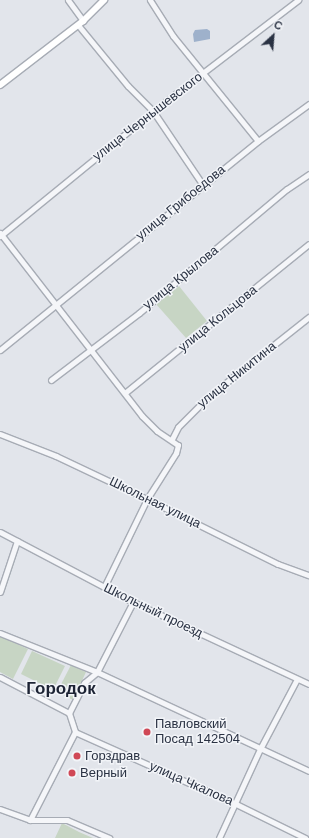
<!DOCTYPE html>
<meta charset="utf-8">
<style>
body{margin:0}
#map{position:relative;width:309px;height:838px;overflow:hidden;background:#e2e5eb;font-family:Helvetica,sans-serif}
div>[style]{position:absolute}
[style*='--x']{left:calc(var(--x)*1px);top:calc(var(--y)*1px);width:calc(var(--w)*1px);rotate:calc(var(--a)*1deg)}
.green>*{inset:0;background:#c7d5c4}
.water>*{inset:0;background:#9eb1cb}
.roads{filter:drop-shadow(1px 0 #a7acb5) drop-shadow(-1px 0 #a7acb5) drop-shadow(0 1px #a7acb5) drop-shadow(0 -1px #a7acb5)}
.minor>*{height:5px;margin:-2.5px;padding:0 2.5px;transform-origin:2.5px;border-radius:2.5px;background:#f5f6f9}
.major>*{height:6px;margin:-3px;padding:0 3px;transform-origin:3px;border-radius:3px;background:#fff}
.dots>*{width:11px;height:11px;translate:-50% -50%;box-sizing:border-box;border:2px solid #f2f4f8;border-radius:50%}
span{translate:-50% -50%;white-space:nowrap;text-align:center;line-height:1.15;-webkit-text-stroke:3px #f2f4f8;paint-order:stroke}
.street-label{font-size:13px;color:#2a3243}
.poi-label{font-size:13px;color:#2a3243}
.left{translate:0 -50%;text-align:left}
.district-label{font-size:17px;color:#1c2334;font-weight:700}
.north{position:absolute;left:253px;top:16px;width:40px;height:40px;-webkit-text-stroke:3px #f2f4f8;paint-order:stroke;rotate:26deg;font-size:11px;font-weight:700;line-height:16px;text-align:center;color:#2a3243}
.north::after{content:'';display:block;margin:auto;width:14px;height:18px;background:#2a3243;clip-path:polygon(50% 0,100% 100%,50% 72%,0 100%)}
</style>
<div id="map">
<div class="green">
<div style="clip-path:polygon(179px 286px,207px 321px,186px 338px,156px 304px)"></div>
<div style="clip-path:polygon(0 636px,28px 649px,13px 679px,0 672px)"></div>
<div style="clip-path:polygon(32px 651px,65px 666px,53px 690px,21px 674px)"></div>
<div style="clip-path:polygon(71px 665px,86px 672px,73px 700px,57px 692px)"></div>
<div style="clip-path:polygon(62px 823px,79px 832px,93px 838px,55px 838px)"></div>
</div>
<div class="water">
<div style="clip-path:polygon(207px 29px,210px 31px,210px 39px,194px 42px,193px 34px,195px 30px)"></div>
</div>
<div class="roads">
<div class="minor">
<div style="--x:68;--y:0;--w:26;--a:54"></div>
<div style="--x:150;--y:0;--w:43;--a:57.4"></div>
<div style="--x:173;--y:36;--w:135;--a:51"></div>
<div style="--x:78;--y:25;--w:79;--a:50.7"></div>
<div style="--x:128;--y:86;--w:35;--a:45"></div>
<div style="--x:153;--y:111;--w:89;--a:56"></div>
<div style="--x:0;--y:233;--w:232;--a:52.2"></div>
<div style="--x:142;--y:416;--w:21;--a:45"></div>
<div style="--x:157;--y:431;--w:25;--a:34"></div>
<div style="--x:178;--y:445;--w:8;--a:104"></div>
<div style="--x:176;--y:453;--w:54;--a:122.2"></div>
<div style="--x:147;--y:499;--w:98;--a:116"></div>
<div style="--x:0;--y:236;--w:198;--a:-39.2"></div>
<div style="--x:153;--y:111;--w:183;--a:-37.4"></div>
<div style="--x:0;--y:350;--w:332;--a:-39"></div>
<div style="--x:258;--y:141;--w:63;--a:-36"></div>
<div style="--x:51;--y:380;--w:111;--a:-37.3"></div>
<div style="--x:139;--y:313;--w:193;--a:-40"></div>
<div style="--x:287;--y:189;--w:27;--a:-34"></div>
<div style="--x:126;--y:392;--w:235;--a:-39"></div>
<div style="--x:0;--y:434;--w:60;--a:21.4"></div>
<div style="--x:56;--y:456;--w:101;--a:25.3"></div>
<div style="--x:147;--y:499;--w:146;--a:26.4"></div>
<div style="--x:278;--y:564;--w:33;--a:20"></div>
<div style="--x:172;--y:439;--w:13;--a:-63"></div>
<div style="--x:178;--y:427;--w:42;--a:-45"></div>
<div style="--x:208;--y:397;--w:129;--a:-38.4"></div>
<div style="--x:0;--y:532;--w:150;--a:27.8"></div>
<div style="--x:133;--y:602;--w:194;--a:25"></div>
<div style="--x:0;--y:592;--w:54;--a:-71.6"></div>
<div style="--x:0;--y:633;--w:105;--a:21.9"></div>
<div style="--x:97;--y:672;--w:234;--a:25"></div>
<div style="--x:0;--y:677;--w:78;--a:27.6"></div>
<div style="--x:69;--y:713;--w:20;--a:72"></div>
<div style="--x:75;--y:732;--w:99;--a:117.1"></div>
<div style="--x:69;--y:713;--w:34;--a:-63"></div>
<div style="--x:84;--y:683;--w:17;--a:-40"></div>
<div style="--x:97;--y:672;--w:79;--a:-62.8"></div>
<div style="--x:75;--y:732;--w:176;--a:24.1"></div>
<div style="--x:236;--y:804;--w:77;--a:26.2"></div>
<div style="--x:0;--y:809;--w:32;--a:20"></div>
<div style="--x:30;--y:820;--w:37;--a:0"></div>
<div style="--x:67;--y:820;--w:46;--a:23.2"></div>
<div style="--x:219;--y:838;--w:98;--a:-65.3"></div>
<div style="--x:260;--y:749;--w:79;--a:-62.1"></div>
</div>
<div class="major">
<div style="--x:0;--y:85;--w:105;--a:-37.6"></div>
<div style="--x:83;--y:21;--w:30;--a:-45"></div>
</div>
</div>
<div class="dots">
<div style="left:147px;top:732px;background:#d04856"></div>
<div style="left:77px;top:756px;background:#d04856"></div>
<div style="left:72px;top:773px;background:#d04856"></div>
</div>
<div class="street-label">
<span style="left:148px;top:117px;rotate:-38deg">улица Чернышевского</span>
<span style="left:181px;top:203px;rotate:-39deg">улица Грибоедова</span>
<span style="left:181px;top:278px;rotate:-39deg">улица Крылова</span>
<span style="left:218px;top:319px;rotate:-39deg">улица Кольцова</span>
<span style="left:237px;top:375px;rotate:-39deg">улица Никитина</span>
<span style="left:155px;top:503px;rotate:26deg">Школьная улица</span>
<span style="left:153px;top:611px;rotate:26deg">Школьный проезд</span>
<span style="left:191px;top:784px;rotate:24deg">улица Чкалова</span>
</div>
<div class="poi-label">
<span class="left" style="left:155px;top:732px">Павловский<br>Посад 142504</span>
<span class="left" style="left:85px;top:756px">Горздрав</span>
<span class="left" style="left:80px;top:773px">Верный</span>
</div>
<div class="district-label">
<span style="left:61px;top:689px">Городок</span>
</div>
<div class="north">С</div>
</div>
